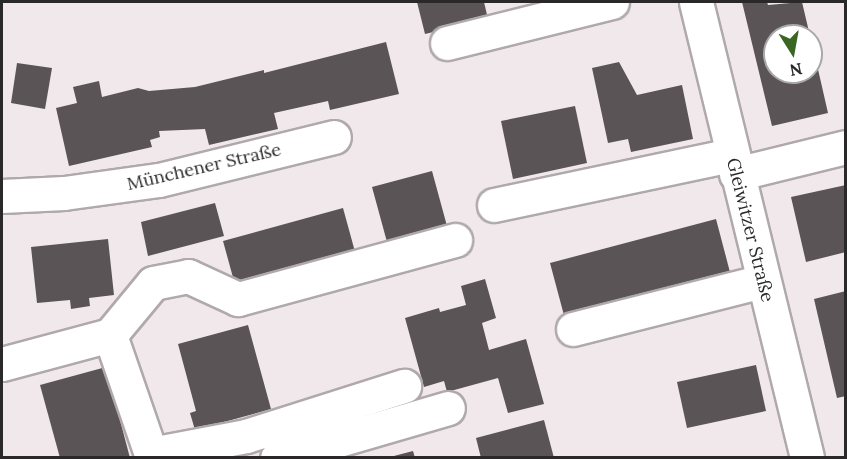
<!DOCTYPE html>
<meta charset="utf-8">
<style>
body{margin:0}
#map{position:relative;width:847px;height:459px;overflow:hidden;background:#f0e8ea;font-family:Lora,serif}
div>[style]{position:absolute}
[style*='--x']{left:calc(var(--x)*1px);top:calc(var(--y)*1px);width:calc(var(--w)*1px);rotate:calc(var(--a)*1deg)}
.building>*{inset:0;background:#5a5456}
.roads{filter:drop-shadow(2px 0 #b0a9ab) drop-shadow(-2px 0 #b0a9ab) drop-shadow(0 2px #b0a9ab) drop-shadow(0 -2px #b0a9ab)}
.minor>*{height:33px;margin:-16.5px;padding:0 16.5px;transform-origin:16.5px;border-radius:16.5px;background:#fff}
span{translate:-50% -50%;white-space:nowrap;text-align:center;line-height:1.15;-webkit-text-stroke:6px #fff;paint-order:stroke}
.street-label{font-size:18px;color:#2b2829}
.frame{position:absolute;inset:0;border:3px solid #2b2829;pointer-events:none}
.north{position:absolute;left:763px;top:24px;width:60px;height:60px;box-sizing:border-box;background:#fff;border:2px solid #aaa9a9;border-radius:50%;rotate:169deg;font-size:16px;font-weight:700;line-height:24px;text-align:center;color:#2b2829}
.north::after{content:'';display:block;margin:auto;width:21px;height:27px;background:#3a6522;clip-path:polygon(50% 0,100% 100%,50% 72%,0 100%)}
</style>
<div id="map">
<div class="building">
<div style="clip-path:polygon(417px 2px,484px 2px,488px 19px,425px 34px)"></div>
<div style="clip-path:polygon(742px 2px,767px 2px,768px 5px,802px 2px,810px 36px,775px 36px,775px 72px,811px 72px,812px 43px,828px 113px,772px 126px)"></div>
<div style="clip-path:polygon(386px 42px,399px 94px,330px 110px,328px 101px,274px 113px,278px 129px,209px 145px,205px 129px,159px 131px,160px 137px,150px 140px,152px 147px,69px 166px,56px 108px,77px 103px,73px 87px,99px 81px,102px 97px,138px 88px,149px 91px,195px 87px,264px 70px,264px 73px)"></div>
<div style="clip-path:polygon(619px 62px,637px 95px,682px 85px,693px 139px,631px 152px,628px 139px,608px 143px,592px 68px)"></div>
<div style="clip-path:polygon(17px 63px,52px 68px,45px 109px,11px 103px)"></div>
<div style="clip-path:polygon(575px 106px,587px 163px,513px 179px,501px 121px)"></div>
<div style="clip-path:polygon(432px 171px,447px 226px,387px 242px,372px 187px)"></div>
<div style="clip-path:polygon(846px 185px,846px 252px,806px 262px,791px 197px)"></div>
<div style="clip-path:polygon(215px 203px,224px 236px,148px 256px,141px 222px)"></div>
<div style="clip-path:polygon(343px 208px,357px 259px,237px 292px,223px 241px)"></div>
<div style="clip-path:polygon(716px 219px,731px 276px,565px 319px,550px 263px)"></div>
<div style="clip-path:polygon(108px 239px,114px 295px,89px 298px,90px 306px,71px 309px,70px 300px,37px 303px,31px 247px)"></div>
<div style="clip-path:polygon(485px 279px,496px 318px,482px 323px,489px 350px,526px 339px,544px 404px,508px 413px,498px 378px,447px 392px,444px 381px,424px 387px,405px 318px,439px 308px,440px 312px,466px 305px,461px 286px)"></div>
<div style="clip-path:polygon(846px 291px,846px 396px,837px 398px,814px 299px)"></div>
<div style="clip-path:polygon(248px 325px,271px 409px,195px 430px,190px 413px,196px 411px,178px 344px)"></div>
<div style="clip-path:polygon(756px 365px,766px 411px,687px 428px,677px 382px)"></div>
<div style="clip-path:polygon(106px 367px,130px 458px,60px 458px,40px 385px)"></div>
<div style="clip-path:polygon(544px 420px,554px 458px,481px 458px,476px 438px)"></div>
<div style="clip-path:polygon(413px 451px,415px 458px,390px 458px,390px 457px)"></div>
</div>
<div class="roads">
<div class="minor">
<div style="--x:696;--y:2;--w:469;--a:76.3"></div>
<div style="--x:447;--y:43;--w:170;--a:-14"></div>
<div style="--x:736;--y:174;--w:113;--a:-13.8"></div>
<div style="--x:2;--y:196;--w:62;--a:-2.8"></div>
<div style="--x:64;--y:193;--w:96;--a:-7.8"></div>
<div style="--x:159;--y:180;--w:180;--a:-13.8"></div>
<div style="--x:494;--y:205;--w:242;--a:-11.9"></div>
<div style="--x:573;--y:329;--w:196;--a:-14.2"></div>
<div style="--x:110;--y:335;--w:126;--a:71"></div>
<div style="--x:151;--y:454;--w:97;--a:-10.7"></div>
<div style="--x:246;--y:436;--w:166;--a:-17.6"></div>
<div style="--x:2;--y:364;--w:112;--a:-15"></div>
<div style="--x:110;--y:335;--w:67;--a:-50.4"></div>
<div style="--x:153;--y:283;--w:36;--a:-11"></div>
<div style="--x:188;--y:276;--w:55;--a:24.7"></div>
<div style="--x:238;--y:299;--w:225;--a:-15.2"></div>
<div style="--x:277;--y:458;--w:178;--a:-16.3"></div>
</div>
</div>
<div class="street-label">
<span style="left:204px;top:167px;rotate:-13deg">Münchener Straße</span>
<span style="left:750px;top:230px;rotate:76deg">Gleiwitzer Straße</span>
</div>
<div class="frame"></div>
<div class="north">N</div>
</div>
